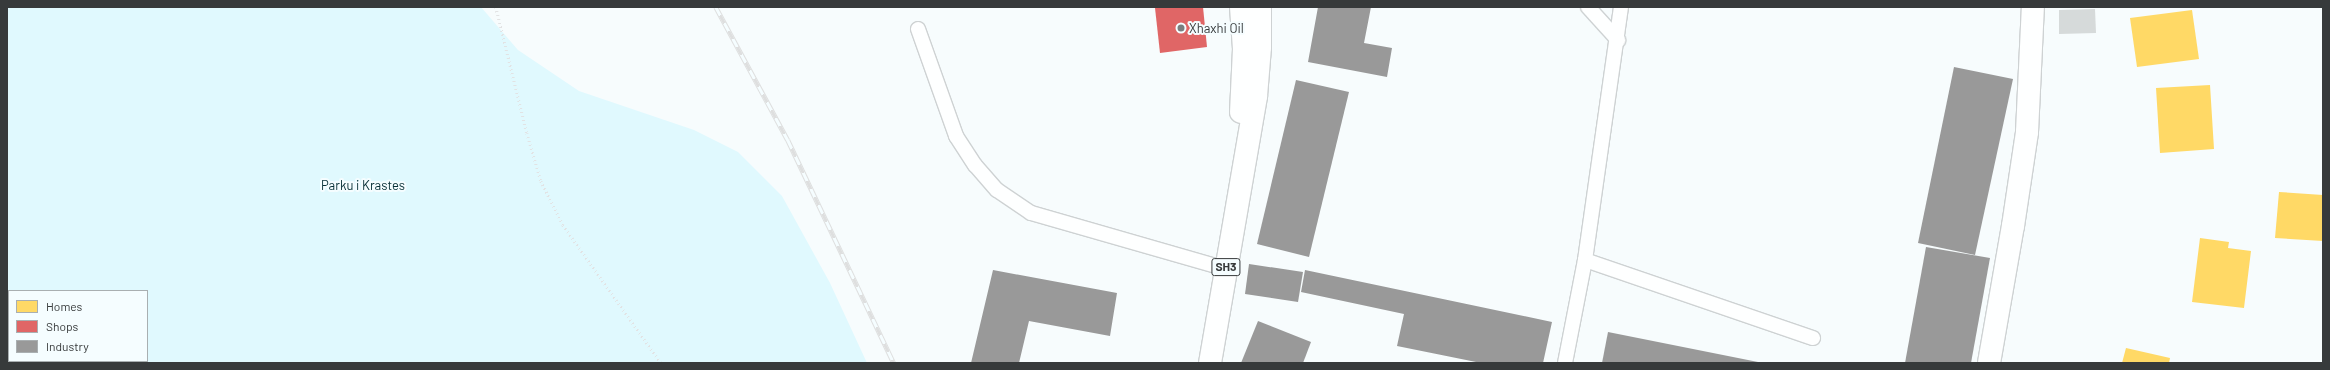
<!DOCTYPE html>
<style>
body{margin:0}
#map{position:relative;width:2330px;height:370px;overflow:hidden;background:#f7fcfd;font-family:Barlow,sans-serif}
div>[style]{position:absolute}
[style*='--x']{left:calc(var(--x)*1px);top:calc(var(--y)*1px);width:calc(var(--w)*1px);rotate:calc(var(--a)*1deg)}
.green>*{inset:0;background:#e0f9fe}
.homes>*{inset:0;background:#ffd966}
.shops>*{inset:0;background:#e06666}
.industry>*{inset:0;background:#999}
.building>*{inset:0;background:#d6dada}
.path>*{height:2.5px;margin-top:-1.25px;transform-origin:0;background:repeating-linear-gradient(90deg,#e2e3e4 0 1px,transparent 0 4px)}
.roads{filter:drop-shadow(1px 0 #ced2d3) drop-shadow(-1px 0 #ced2d3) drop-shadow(0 1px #ced2d3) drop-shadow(0 -1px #ced2d3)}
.service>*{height:14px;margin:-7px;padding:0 7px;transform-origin:7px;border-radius:7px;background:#feffff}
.minor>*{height:22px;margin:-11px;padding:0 11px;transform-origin:11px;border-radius:11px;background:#feffff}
.primary>*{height:22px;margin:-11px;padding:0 11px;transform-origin:11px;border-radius:11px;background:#feffff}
.rail>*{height:4.5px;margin-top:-2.25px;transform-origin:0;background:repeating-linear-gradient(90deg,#f5fdff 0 9px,#dedfdf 0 18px);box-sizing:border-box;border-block:1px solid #dedfdf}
.dots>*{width:11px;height:11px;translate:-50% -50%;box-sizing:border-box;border:2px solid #f5fdff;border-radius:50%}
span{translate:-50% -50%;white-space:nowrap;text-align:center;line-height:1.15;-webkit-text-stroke:4px #f5fdff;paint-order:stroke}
.shield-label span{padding:1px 3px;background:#f5fdff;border:1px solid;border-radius:3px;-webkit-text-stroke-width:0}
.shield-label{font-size:12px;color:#373a3b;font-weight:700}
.poi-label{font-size:13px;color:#373a3b}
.left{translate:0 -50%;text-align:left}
.park-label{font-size:13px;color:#072f36}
.frame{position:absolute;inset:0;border:8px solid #373a3b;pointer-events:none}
.legend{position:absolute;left:8px;top:290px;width:140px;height:72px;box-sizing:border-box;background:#f5fdff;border:1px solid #a9afb1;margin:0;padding:5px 7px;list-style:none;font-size:12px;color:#373a3b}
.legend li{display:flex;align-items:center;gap:8px;height:20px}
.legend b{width:20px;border:1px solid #a9afb1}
</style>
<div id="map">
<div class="green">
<div style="clip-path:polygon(evenodd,7px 7px,481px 7px,518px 50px,579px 91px,694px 130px,738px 152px,782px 196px,830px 283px,867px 363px,7px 363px,7px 7px,9px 291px,147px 291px,147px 361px,9px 361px,9px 291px)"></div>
</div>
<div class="homes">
<div style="clip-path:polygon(2192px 10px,2199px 59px,2137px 67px,2130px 18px)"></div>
<div style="clip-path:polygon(2210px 85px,2214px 149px,2160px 153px,2156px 88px)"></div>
<div style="clip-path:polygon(2279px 192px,2323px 195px,2323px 241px,2275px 238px)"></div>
<div style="clip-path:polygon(2200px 238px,2229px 242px,2228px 248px,2251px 251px,2244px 308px,2192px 302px)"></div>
<div style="clip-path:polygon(2126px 348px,2170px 358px,2169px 363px,2122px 363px)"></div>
</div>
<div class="shops">
<div style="clip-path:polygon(1165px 7px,1203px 7px,1207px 47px,1160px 53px,1155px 8px)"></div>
</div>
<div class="industry">
<div style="clip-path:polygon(1318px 7px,1371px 7px,1364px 43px,1392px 48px,1387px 77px,1308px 62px)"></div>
<div style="clip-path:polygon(1954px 67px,2013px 79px,1975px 255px,1918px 243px)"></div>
<div style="clip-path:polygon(1296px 80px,1349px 92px,1309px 257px,1257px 244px)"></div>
<div style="clip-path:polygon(1926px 247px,1990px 258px,1971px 363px,1905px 363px)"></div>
<div style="clip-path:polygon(1249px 264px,1303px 272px,1298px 302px,1245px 294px)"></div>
<div style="clip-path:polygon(993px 270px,1117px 293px,1110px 336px,1029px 321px,1019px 363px,971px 363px)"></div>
<div style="clip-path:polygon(1305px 270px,1552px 322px,1543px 363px,1481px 363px,1397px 346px,1404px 314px,1301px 292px)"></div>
<div style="clip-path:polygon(1258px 321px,1311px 342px,1303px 363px,1241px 363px)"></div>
<div style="clip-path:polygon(1608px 332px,1758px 362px,1758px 363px,1602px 363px)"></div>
</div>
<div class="building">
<div style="clip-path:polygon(2095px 9px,2096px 33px,2059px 34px,2059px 10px)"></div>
</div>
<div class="path">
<div style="--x:496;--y:7;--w:130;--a:76.2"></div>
<div style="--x:527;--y:133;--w:50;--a:73.7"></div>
<div style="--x:541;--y:181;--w:49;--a:63.4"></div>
<div style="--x:563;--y:225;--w:169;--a:54.6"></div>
</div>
<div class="roads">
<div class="service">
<div style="--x:1588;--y:7;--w:45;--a:47.7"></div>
<div style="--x:918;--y:29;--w:114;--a:70.4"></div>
<div style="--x:956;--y:136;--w:35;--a:57"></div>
<div style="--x:975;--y:165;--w:33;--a:49"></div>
<div style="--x:997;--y:190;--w:41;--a:34.1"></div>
<div style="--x:1031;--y:213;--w:203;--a:16"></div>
<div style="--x:1585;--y:260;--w:241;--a:18.9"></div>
<div style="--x:1565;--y:363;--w:105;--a:-79"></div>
<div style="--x:1585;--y:260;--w:256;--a:-81.9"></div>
</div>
<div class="minor">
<div style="--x:1989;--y:363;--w:139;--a:-80.1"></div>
<div style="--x:2013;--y:226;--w:95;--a:-81.5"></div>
<div style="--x:2027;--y:132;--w:125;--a:-87.3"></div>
</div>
<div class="primary">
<div style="--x:1241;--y:7;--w:42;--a:85.9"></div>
<div style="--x:1244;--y:49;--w:63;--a:92.7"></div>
<div style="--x:1210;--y:363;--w:271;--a:-80.2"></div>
<div style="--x:1256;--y:96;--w:49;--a:-85.3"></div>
<div style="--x:1260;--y:47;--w:40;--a:-90"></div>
</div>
</div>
<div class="rail">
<div style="--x:716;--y:7;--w:151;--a:61.6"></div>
<div style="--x:788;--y:140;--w:247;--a:64.6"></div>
</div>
<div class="dots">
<div style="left:1181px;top:28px;background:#7a7e7f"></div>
</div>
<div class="shield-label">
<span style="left:1226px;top:267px">SH3</span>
</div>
<div class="poi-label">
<span class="left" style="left:1189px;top:28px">Xhaxhi Oil</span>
</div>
<div class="park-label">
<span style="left:363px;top:185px">Parku i Krastes</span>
</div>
<div class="frame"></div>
<ul class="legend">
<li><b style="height:11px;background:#ffd966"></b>Homes</li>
<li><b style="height:11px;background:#e06666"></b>Shops</li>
<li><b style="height:11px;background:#999"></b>Industry</li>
</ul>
</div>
